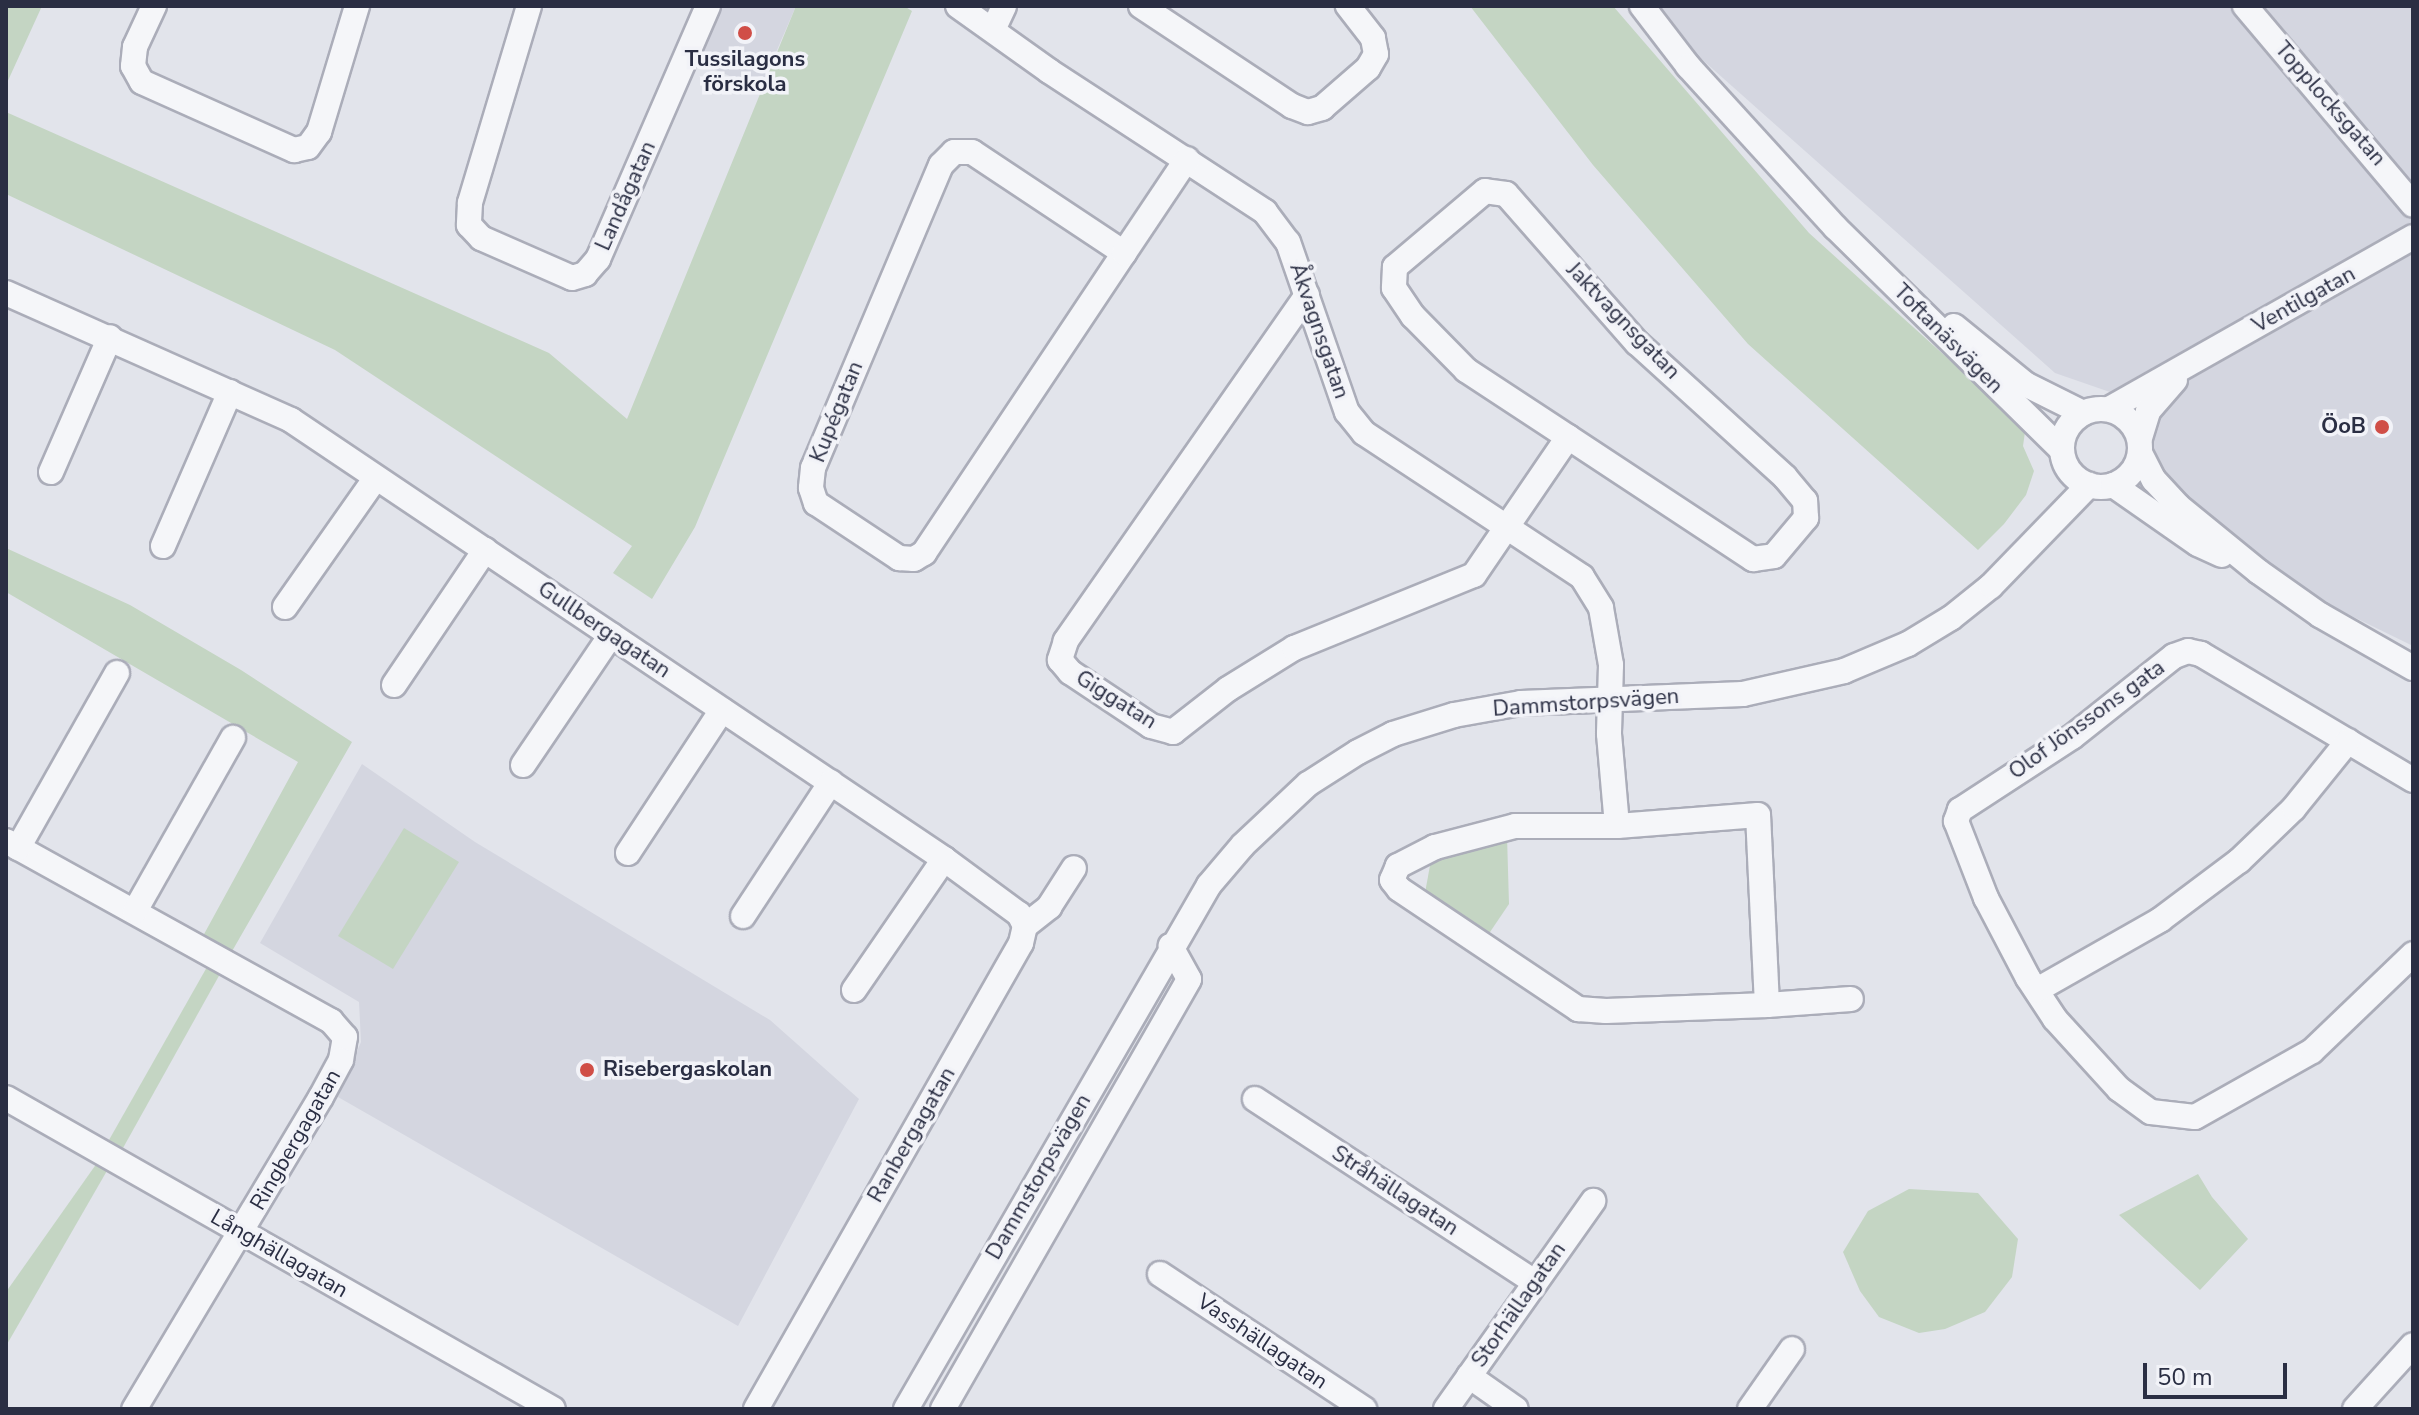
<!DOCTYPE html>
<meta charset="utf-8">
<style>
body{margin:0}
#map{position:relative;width:2419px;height:1415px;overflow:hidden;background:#e2e4eb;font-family:"Nunito Sans",sans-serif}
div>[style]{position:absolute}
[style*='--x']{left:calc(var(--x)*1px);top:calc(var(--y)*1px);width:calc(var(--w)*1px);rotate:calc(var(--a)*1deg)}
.built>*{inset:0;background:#d4d6e0}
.green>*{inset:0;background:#c4d5c3}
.roads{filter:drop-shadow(2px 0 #abadb9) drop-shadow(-2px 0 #abadb9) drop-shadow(0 2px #abadb9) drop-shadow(0 -2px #abadb9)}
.minor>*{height:24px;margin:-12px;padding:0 12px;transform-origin:12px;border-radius:12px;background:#f5f6f9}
.minor>.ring{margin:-12px;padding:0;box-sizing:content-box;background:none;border:24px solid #f5f6f9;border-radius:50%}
.dots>*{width:22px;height:22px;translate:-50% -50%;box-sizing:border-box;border:4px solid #f2f3f8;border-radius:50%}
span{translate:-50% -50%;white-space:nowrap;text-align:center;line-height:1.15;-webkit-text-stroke:7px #f2f3f8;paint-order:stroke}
.poi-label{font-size:22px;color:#2a2e43;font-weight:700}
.right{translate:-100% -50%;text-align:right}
.left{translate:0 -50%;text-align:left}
.street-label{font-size:22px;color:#2a2e43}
.frame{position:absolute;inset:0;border:8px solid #2a2e43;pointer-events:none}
.scale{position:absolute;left:2143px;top:1363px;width:144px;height:36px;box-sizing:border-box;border:4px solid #2a2e43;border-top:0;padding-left:10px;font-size:24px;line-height:28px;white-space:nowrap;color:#2a2e43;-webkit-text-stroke:6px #f2f3f8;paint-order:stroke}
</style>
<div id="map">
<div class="built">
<div style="clip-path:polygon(719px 6px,796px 6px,760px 89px,695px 61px)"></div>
<div style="clip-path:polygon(1651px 6px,2413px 6px,2413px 646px,2319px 600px,2154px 490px,2133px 400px,2055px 373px,1670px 31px)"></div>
<div style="clip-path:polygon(362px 764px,475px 842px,770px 1020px,859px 1099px,738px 1326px,338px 1097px,361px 1042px,359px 1002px,260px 943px)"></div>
</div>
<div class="green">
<div style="clip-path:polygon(6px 6px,42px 6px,6px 85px)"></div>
<div style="clip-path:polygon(796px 6px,904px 6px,912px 11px,695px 527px,652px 599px,613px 573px,632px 546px,335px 350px,6px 194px,6px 112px,549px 353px,627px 419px)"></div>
<div style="clip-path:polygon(1470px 6px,1613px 6px,1809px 233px,2016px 420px,2025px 432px,2023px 446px,2034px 471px,2026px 495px,2004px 524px,1978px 550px,1748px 344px,1593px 165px)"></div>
<div style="clip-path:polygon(6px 548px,130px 605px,241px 670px,352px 742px,231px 953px,203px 936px,298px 762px,6px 592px)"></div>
<div style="clip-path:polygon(404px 828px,459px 862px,393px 969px,338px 936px)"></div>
<div style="clip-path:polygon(1507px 836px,1509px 904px,1488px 935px,1425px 893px,1431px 860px)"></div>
<div style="clip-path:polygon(207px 967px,220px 974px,123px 1148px,109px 1140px)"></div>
<div style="clip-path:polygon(97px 1163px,108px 1169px,6px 1346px,6px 1292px)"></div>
<div style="clip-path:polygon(2198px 1174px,2212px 1197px,2248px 1239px,2200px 1290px,2119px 1215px)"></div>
<div style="clip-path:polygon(1909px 1189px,1978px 1193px,2018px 1239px,2012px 1277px,1985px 1312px,1945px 1329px,1919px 1333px,1879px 1317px,1860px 1291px,1843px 1252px,1868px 1211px)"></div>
</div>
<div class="roads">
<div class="minor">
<div style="--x:154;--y:6;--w:45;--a:114.9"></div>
<div style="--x:135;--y:47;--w:19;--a:96"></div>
<div style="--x:133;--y:66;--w:18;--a:61"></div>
<div style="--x:142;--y:82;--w:167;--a:24.1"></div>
<div style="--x:294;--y:150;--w:14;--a:-12"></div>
<div style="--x:308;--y:147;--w:19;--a:-54"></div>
<div style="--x:319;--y:132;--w:132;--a:-73.2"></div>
<div style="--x:529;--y:6;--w:206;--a:106.7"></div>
<div style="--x:470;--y:203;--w:22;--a:93"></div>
<div style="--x:469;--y:225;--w:18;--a:47"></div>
<div style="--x:481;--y:238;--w:99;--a:23.7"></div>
<div style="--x:572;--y:278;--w:14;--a:-17"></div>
<div style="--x:585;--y:274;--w:20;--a:-49"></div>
<div style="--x:598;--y:259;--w:276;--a:-66.5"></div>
<div style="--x:958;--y:6;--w:112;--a:35.5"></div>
<div style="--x:1049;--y:71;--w:258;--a:33.1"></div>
<div style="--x:1265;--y:212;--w:38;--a:53"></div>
<div style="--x:1288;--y:242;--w:180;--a:70.9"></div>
<div style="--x:1347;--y:412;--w:27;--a:51"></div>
<div style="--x:1364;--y:433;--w:261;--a:33.4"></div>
<div style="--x:1582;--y:577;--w:36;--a:58"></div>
<div style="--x:1601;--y:608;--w:58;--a:80"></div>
<div style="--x:1611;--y:665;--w:69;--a:91.7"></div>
<div style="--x:1609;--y:734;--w:92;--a:85"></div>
<div style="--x:1141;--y:6;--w:181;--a:33.5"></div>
<div style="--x:1292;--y:106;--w:17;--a:21"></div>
<div style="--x:1308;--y:112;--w:15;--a:-16"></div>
<div style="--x:1322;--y:108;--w:61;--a:-41"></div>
<div style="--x:1368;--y:68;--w:16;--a:-60"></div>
<div style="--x:1376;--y:54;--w:16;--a:-101"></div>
<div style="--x:1373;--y:38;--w:41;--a:-128"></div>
<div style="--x:1642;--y:6;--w:76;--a:52.5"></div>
<div style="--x:1688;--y:66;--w:218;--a:47.6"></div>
<div style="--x:1835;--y:227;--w:318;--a:44.5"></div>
<div style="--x:2245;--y:6;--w:260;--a:49.8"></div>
<div style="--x:993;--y:30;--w:26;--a:-65"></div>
<div style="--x:1124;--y:253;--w:182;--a:-146.4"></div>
<div style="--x:972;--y:152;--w:18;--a:180"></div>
<div style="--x:954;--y:152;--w:18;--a:135"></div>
<div style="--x:941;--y:165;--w:329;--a:112.9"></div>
<div style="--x:813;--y:468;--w:20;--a:96"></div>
<div style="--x:811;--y:488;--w:16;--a:72"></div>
<div style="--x:816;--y:503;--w:100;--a:33.5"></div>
<div style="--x:899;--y:558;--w:15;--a:4"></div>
<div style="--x:914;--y:559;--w:12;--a:-31"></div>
<div style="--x:924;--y:553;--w:361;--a:-56.3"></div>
<div style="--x:1124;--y:253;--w:113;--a:-56.2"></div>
<div style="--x:6;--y:293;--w:312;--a:24"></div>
<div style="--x:291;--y:420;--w:787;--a:33.91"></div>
<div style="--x:944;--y:859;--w:93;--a:36.3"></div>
<div style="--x:1019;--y:914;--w:13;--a:63"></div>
<div style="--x:1307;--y:295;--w:422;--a:124.9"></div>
<div style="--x:1066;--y:641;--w:20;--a:108"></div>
<div style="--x:1060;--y:660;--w:16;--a:50"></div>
<div style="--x:1070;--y:672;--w:97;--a:33.7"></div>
<div style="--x:1151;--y:726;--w:23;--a:15"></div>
<div style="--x:1173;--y:732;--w:70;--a:-38"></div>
<div style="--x:1228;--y:689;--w:78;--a:-31.8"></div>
<div style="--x:1294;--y:648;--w:194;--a:-22.1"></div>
<div style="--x:1474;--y:575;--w:167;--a:-55.7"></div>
<div style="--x:1568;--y:437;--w:222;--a:33.4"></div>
<div style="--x:1753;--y:559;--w:21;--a:-8"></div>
<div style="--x:1774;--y:556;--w:50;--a:-49.9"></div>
<div style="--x:1806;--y:518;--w:17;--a:-93"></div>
<div style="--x:1805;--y:501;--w:31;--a:-130"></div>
<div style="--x:1785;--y:477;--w:200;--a:-137.8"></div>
<div style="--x:1637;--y:343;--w:198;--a:-131.3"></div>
<div style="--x:1506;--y:194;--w:21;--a:-172"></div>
<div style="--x:1485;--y:191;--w:118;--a:139.8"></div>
<div style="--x:1395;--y:267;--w:21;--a:93"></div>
<div style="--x:1394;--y:288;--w:34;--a:56"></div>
<div style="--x:1413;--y:316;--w:76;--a:45.5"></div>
<div style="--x:1466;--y:370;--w:122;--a:33.3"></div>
<div style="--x:1954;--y:326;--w:92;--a:39.2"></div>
<div style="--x:2025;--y:384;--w:65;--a:26.6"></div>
<div style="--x:2109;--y:409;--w:349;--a:-29.5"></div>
<div class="ring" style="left:2062px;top:409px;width:54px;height:54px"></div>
<div style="--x:2140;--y:438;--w:28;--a:-73"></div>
<div style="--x:2148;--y:411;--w:41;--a:-48.9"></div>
<div style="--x:2140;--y:453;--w:30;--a:63"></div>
<div style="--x:2154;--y:480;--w:35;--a:47"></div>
<div style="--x:2178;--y:506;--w:104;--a:39.2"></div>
<div style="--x:2259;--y:572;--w:75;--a:35.2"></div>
<div style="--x:2320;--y:615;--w:107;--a:29.7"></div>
<div style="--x:51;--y:472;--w:147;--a:-66.4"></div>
<div style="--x:2113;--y:485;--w:103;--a:34.8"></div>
<div style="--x:2198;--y:544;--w:26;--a:25"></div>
<div style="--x:163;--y:546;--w:168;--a:-66.5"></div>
<div style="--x:285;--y:607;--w:156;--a:-54.9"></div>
<div style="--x:394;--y:685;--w:163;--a:-56"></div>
<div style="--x:523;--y:765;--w:157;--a:-55.9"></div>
<div style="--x:2413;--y:780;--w:247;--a:-149.3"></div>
<div style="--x:2201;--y:654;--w:13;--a:-167"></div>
<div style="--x:2188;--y:651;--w:15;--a:160"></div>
<div style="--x:2174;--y:656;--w:130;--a:141.5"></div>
<div style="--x:2072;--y:737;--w:134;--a:146.9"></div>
<div style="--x:1960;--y:810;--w:12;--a:110"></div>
<div style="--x:1956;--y:821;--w:83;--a:68.7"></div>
<div style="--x:1986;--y:898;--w:90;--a:62.3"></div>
<div style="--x:2028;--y:978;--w:49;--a:56.6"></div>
<div style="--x:2055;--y:1019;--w:95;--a:47.6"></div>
<div style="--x:2119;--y:1089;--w:39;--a:36"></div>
<div style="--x:2151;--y:1112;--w:44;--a:6.5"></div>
<div style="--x:2195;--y:1117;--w:134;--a:-29.4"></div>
<div style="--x:2312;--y:1051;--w:140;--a:-43.8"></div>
<div style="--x:6;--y:841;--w:372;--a:29"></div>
<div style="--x:331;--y:1021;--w:21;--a:49"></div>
<div style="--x:345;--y:1037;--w:23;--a:100"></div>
<div style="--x:341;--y:1060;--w:42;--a:118.4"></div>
<div style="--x:321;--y:1097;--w:364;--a:120.9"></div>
<div style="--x:18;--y:848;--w:201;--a:-60.5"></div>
<div style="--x:628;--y:853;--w:171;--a:-56.7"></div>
<div style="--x:135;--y:911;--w:199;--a:-60.5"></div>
<div style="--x:743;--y:916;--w:160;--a:-56.7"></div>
<div style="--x:854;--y:990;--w:159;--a:-55.5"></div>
<div style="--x:2037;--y:990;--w:142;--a:-29.6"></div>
<div style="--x:2160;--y:920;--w:99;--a:-36.8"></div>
<div style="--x:2239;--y:861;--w:76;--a:-43.9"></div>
<div style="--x:2294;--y:808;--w:86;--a:-51.1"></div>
<div style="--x:1767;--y:1005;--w:190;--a:-92.7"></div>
<div style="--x:1758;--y:815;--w:141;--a:175.5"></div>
<div style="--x:1617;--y:826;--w:102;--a:180"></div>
<div style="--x:1515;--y:826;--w:83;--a:165.3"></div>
<div style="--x:1435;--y:847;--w:42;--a:152.8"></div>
<div style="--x:1398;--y:866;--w:15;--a:113"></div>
<div style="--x:1392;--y:880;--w:11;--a:52"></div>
<div style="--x:1399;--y:889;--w:216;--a:33.8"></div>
<div style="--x:1578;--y:1009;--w:28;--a:4"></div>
<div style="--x:1606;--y:1011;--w:161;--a:-2.1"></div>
<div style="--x:1767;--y:1005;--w:84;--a:-4.1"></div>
<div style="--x:6;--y:1098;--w:629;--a:29.62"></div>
<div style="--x:1255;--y:1099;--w:334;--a:33.2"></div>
<div style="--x:1160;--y:1274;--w:245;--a:33.5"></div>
<div style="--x:1469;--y:1376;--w:57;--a:35.1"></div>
<div style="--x:756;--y:1409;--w:536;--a:-60.37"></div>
<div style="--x:1021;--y:943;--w:17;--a:-77"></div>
<div style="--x:1025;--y:926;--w:31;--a:-38"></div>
<div style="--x:1049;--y:907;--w:46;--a:-57.3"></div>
<div style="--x:906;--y:1409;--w:605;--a:-59.96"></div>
<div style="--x:1209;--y:885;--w:52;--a:-49.6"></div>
<div style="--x:1243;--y:845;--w:89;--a:-43.2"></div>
<div style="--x:1308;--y:784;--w:59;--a:-32.6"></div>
<div style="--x:1358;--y:752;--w:39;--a:-27"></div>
<div style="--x:1393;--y:734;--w:64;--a:-17.3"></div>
<div style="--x:1454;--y:715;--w:68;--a:-10.2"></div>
<div style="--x:1521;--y:703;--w:222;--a:-2.3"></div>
<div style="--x:1743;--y:694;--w:104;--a:-12.8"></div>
<div style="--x:1844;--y:671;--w:69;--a:-22.9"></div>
<div style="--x:1908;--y:644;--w:50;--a:-31.2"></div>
<div style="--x:1951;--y:618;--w:51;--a:-38.7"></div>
<div style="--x:1991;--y:586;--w:141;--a:-45.9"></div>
<div style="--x:943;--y:1409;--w:495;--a:-60.2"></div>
<div style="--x:1189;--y:979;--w:38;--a:-119"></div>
<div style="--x:1446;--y:1409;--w:255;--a:-54.7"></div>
<div style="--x:1750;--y:1409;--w:73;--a:-55"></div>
<div style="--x:2355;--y:1409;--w:86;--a:-47.8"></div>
</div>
</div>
<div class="dots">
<div style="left:745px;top:33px;background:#d04e47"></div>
<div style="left:2382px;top:427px;background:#d04e47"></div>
<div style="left:587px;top:1070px;background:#d04e47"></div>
</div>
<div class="poi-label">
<span style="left:745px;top:72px">Tussilagons<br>förskola</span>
<span class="right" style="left:2366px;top:427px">ÖoB</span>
<span class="left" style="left:603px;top:1070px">Risebergaskolan</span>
</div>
<div class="street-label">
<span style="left:2330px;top:104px;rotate:49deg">Topplocksgatan</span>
<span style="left:626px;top:196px;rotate:-66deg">Landågatan</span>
<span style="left:2304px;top:300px;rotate:-29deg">Ventilgatan</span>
<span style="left:1623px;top:321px;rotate:46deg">Jaktvagnsgatan</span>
<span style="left:1319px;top:331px;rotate:71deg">Åkvagnsgatan</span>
<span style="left:1948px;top:339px;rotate:45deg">Toftanäsvägen</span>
<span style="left:837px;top:412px;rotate:-68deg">Kupégatan</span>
<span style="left:604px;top:630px;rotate:34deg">Gullbergagatan</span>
<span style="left:1116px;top:700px;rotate:32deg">Giggatan</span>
<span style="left:1586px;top:703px;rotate:-4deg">Dammstorpsvägen</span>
<span style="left:2087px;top:720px;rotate:-36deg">Olof Jönssons gata</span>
<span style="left:912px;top:1135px;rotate:-60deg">Ranbergagatan</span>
<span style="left:296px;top:1140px;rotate:-60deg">Ringbergagatan</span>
<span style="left:1039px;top:1177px;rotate:-60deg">Dammstorpsvägen</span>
<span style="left:1395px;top:1191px;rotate:33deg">Stråhällagatan</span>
<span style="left:279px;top:1254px;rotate:30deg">Långhällagatan</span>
<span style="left:1519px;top:1305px;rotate:-55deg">Storhällagatan</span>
<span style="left:1262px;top:1342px;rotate:34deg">Vasshällagatan</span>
</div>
<div class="frame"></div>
<div class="scale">50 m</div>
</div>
